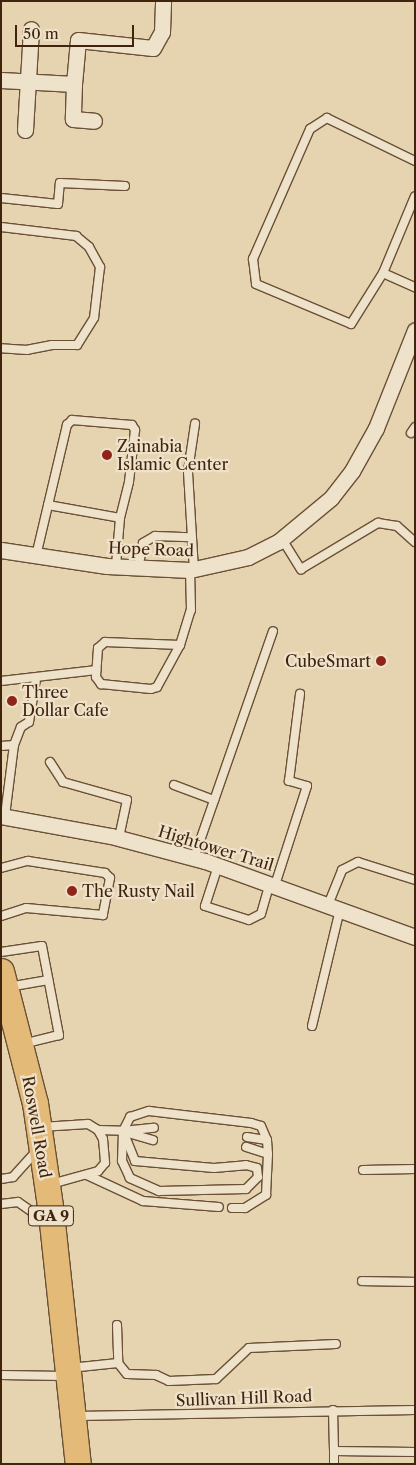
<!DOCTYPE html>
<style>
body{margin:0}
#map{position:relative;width:416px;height:1465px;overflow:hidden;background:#e6d3af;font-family:"Libre Caslon Text",serif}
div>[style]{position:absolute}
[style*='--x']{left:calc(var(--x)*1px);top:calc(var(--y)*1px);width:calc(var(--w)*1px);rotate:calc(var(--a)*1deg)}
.roads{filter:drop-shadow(1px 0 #6a5036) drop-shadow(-1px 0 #6a5036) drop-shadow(0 1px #6a5036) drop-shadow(0 -1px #6a5036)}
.service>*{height:8px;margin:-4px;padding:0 4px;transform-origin:4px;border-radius:4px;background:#efe2cb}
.minor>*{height:15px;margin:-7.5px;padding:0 7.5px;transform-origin:7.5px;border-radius:7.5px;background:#efe2cb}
.primary>*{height:25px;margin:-12.5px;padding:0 12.5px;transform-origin:12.5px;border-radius:12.5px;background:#e3ba78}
.dots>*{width:14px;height:14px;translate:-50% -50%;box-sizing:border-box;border:2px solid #efe2cb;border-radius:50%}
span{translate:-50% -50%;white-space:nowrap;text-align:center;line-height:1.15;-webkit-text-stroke:4.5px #efe2cb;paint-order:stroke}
.shield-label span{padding:1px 4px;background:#efe2cb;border:1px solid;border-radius:4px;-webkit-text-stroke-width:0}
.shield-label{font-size:15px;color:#41240d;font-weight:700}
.poi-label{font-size:16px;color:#41240d}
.left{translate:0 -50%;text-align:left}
.right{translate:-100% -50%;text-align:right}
.street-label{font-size:16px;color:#41240d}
.frame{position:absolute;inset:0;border:2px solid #41240d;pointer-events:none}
.scale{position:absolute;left:15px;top:25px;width:119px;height:22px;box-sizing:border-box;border:2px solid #41240d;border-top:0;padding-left:6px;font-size:15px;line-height:18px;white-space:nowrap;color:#41240d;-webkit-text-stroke:4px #efe2cb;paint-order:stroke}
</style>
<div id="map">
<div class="roads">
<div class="service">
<div style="--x:415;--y:161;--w:98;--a:-154"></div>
<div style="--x:327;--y:118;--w:20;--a:147"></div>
<div style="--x:310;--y:129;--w:142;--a:113.7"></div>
<div style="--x:253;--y:259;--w:25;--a:83"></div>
<div style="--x:256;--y:284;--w:103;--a:22.8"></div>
<div style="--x:351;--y:324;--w:60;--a:-57.9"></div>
<div style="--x:383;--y:273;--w:83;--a:-67.4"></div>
<div style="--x:1;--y:198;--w:57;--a:6"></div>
<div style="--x:58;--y:204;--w:21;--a:-85"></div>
<div style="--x:60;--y:183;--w:65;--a:2.6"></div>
<div style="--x:1;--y:227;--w:76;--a:6.8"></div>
<div style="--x:76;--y:236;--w:17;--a:40"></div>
<div style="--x:89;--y:247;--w:23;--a:61"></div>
<div style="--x:100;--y:267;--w:51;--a:96.7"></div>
<div style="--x:94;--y:318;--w:32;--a:122"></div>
<div style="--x:77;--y:345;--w:25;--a:180"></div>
<div style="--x:52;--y:345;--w:25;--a:169"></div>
<div style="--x:27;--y:350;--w:26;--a:-176"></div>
<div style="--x:383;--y:273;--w:35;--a:24"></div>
<div style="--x:411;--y:433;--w:7;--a:-56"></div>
<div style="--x:48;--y:505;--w:73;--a:10.2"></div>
<div style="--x:282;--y:539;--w:36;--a:58"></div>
<div style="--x:301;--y:569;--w:90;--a:-30.9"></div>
<div style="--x:378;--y:523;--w:19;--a:9"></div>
<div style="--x:397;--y:526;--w:24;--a:42"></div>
<div style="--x:36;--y:556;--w:135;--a:-76.7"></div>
<div style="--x:67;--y:425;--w:7;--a:-45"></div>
<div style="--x:72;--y:420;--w:60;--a:4.8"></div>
<div style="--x:132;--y:425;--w:6;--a:59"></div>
<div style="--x:135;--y:430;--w:52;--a:96.6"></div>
<div style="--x:129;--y:482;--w:37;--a:104"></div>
<div style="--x:120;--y:518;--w:48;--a:94.8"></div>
<div style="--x:138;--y:569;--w:26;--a:-79"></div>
<div style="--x:143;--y:543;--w:14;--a:-30"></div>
<div style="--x:155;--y:536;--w:35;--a:2"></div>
<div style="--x:194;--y:570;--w:99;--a:-93.5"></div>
<div style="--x:188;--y:471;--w:48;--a:-81.5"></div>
<div style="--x:180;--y:645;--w:75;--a:-177.7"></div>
<div style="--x:105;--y:642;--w:9;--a:139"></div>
<div style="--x:98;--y:648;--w:29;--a:94"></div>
<div style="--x:96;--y:677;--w:9;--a:54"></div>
<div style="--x:101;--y:684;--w:50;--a:5.7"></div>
<div style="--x:151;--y:689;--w:6;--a:-18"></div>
<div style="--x:157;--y:687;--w:48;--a:-61.3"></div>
<div style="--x:180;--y:645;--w:37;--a:-73"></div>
<div style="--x:191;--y:610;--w:40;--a:-91.4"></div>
<div style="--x:1;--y:681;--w:96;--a:-6.6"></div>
<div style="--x:1;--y:746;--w:13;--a:-4"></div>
<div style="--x:50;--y:762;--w:24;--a:57"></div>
<div style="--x:63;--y:782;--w:66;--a:15.7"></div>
<div style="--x:127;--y:800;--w:39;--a:102"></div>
<div style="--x:174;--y:785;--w:43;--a:20.6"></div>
<div style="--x:5;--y:816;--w:72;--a:-82.8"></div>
<div style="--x:14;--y:745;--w:19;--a:-69"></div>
<div style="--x:21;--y:727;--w:9;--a:-32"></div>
<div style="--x:29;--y:722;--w:44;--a:-80.8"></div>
<div style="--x:194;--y:858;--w:240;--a:-70.8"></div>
<div style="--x:218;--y:866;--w:42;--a:108"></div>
<div style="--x:205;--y:906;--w:46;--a:17.7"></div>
<div style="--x:249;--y:920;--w:13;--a:-27"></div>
<div style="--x:261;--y:914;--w:32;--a:-74"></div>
<div style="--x:1;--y:868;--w:28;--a:-15"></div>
<div style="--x:28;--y:861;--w:78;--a:8.9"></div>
<div style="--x:105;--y:873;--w:7;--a:45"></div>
<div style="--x:110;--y:878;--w:38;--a:101"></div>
<div style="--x:103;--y:915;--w:77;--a:-174.8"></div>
<div style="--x:26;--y:908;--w:26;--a:162"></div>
<div style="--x:275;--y:885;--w:104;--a:-72.1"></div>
<div style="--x:307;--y:786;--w:19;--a:-164"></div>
<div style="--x:289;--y:781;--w:88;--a:-82.8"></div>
<div style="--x:328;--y:905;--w:38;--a:-68"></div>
<div style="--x:342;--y:870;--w:18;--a:-27"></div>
<div style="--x:358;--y:862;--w:60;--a:17.5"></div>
<div style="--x:1;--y:952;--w:41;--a:-8.3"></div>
<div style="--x:42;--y:946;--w:91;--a:79.2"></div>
<div style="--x:59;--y:1035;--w:37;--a:166"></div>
<div style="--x:8;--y:987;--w:41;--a:-9.9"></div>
<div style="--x:312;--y:1026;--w:120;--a:-76.5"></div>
<div style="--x:41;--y:1127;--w:47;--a:-3.7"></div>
<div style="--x:88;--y:1124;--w:12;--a:31"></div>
<div style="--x:98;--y:1130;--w:10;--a:61"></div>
<div style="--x:103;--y:1139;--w:24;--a:85"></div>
<div style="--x:105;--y:1163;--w:11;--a:131"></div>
<div style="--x:98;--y:1171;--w:49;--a:164.5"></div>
<div style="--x:98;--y:1130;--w:25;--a:2"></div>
<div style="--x:123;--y:1131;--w:31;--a:-6"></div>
<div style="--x:123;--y:1131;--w:32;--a:68"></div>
<div style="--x:135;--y:1161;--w:79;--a:5.1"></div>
<div style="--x:214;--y:1168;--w:32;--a:-5"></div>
<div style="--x:246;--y:1165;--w:11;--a:15"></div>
<div style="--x:257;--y:1168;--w:9;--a:84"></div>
<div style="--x:258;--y:1177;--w:17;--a:135"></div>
<div style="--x:246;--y:1189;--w:87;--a:178.7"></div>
<div style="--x:159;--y:1191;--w:32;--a:-156"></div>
<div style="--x:130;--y:1178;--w:19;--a:-115"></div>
<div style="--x:122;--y:1161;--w:30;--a:-88"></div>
<div style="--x:123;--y:1131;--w:16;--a:-63"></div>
<div style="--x:130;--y:1117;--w:20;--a:-18"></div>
<div style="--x:149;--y:1111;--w:103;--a:6.7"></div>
<div style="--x:251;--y:1123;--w:10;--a:17"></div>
<div style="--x:261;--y:1126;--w:15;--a:67"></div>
<div style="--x:128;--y:1133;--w:26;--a:16"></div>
<div style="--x:247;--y:1137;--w:20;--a:9"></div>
<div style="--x:267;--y:1140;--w:14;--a:86"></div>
<div style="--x:363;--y:1170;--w:52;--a:-1.1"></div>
<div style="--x:87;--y:1175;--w:62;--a:24.9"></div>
<div style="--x:143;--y:1201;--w:76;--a:4.5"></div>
<div style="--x:1;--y:1179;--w:12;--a:-9"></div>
<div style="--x:13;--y:1177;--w:36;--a:-48"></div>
<div style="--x:1;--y:1204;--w:17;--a:-7"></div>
<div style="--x:18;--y:1202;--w:33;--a:35"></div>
<div style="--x:232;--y:1208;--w:13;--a:0"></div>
<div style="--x:245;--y:1208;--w:25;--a:-32"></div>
<div style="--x:266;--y:1195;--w:41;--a:-87.2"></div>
<div style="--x:268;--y:1154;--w:23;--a:-162"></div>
<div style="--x:362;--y:1281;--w:53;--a:1.1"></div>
<div style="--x:117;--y:1325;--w:38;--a:88"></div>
<div style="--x:70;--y:1368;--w:48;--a:-5.9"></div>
<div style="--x:118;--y:1363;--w:14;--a:51"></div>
<div style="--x:127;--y:1374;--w:29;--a:2"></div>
<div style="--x:156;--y:1375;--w:14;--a:25"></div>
<div style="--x:169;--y:1381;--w:47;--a:-2.4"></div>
<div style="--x:216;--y:1379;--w:45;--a:-43.2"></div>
<div style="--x:249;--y:1348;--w:87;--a:-2.6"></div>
<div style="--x:1;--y:1375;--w:63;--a:0.9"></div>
<div style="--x:333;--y:1410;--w:41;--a:88.6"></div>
<div style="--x:334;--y:1451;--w:81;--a:0.7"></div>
<div style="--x:77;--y:1416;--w:338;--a:-1"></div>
<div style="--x:334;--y:1451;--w:13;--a:90"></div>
</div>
<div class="minor">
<div style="--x:1;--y:80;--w:73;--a:3.1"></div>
<div style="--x:74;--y:84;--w:44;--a:-84.8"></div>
<div style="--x:78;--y:40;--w:75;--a:6.1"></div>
<div style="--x:153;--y:48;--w:18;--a:-61"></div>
<div style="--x:162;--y:32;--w:31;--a:-88"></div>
<div style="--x:74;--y:84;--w:35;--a:92"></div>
<div style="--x:73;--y:119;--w:21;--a:5"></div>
<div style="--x:25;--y:130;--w:101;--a:-86.6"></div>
<div style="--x:1;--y:550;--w:107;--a:8.6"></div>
<div style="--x:107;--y:566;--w:83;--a:2.8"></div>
<div style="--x:190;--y:570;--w:59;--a:-12.6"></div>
<div style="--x:248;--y:557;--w:34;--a:-27"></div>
<div style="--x:278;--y:542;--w:69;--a:-39.7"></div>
<div style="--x:331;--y:498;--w:34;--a:-52"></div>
<div style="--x:352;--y:471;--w:49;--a:-60.8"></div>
<div style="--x:376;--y:428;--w:105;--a:-68.3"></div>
<div style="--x:1;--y:816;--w:112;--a:10.3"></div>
<div style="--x:111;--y:836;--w:97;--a:14.9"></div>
<div style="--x:205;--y:861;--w:223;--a:19.9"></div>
</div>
<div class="primary">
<div style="--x:1;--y:971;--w:136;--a:75.6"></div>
<div style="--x:35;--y:1103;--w:111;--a:81.7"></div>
<div style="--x:51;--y:1213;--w:252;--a:83.9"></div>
</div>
</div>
<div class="dots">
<div style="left:107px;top:455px;background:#8f2418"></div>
<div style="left:381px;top:661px;background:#8f2418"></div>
<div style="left:12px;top:701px;background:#8f2418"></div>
<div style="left:72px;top:891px;background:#8f2418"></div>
</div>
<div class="shield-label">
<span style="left:51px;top:1216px">GA 9</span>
</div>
<div class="poi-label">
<span class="left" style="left:117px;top:455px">Zainabia<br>Islamic Center</span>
<span class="right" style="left:371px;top:661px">CubeSmart</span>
<span class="left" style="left:22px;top:701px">Three<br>Dollar Cafe</span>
<span class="left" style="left:82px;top:891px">The Rusty Nail</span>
</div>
<div class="street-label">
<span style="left:151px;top:549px;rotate:2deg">Hope Road</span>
<span style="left:216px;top:848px;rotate:17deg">Hightower Trail</span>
<span style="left:37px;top:1127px;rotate:80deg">Roswell Road</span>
<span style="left:244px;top:1398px;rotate:-2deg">Sullivan Hill Road</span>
</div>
<div class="frame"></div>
<div class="scale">50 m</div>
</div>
